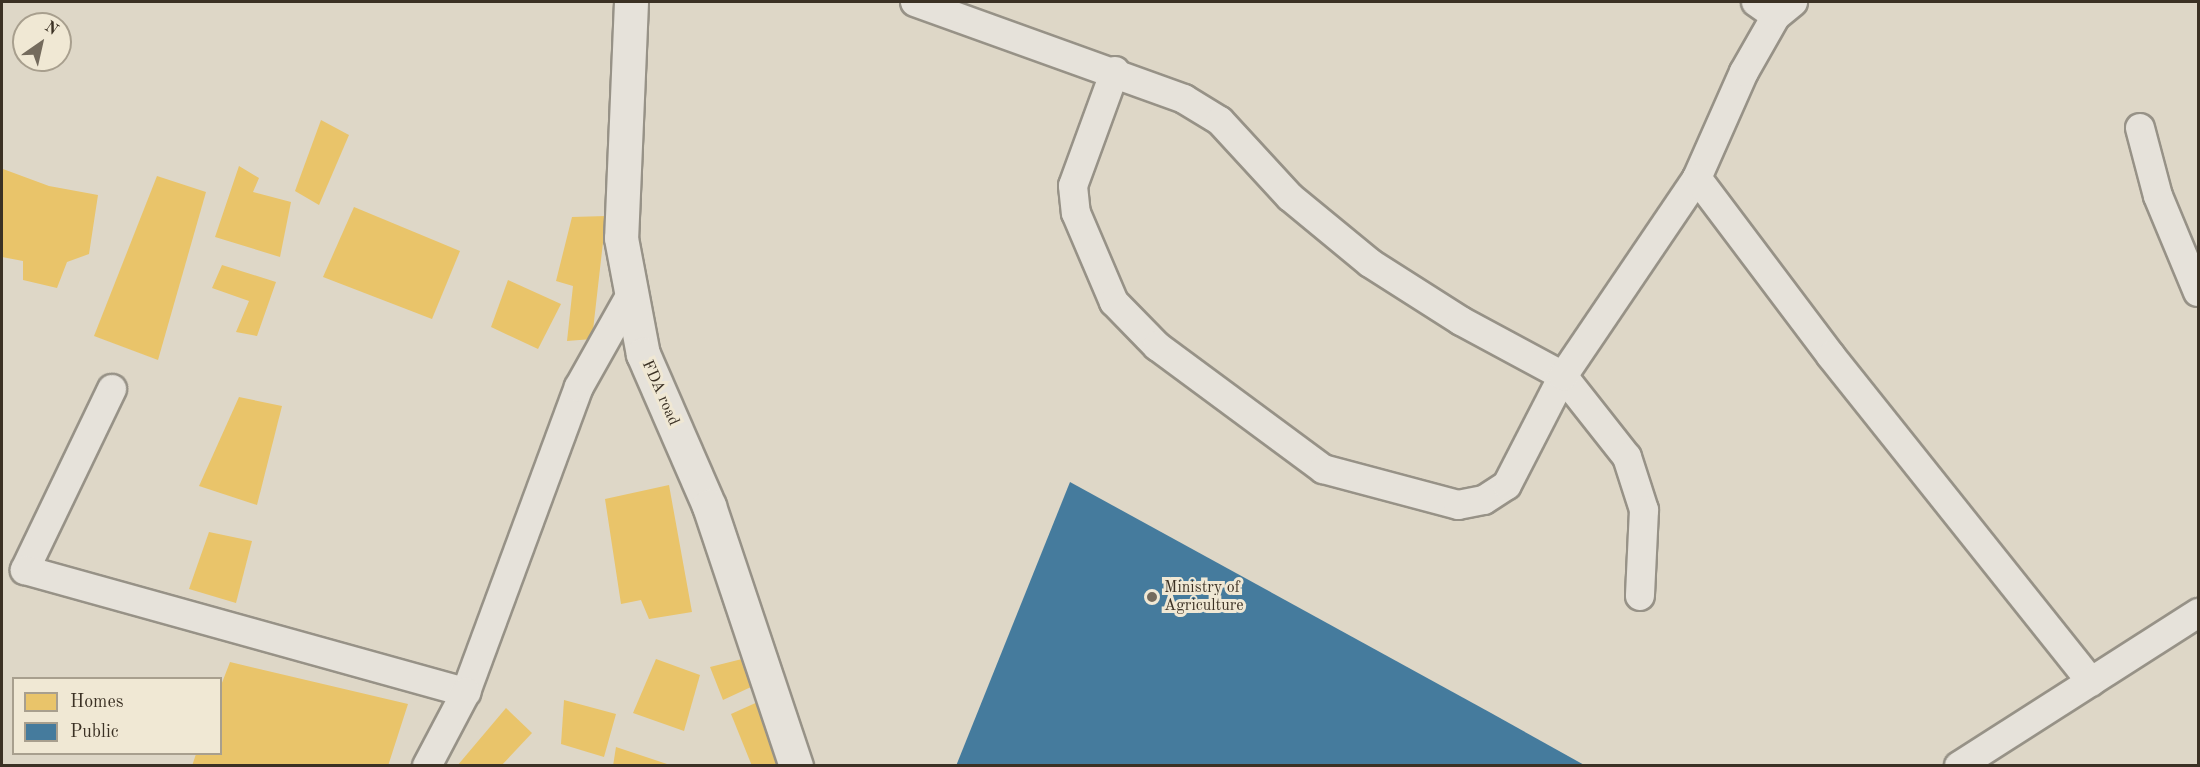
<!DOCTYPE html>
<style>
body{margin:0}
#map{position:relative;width:2200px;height:767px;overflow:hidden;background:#ded7c7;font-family:"Old Standard TT",serif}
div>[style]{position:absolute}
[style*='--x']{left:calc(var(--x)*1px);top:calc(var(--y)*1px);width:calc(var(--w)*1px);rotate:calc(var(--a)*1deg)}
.homes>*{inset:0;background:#e9c46a}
.public>*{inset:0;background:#457b9d}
.roads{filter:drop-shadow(2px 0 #979287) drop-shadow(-2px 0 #979287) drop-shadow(0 2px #979287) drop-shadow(0 -2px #979287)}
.minor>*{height:28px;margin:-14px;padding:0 14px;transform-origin:14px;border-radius:14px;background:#e6e2da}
.tertiary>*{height:33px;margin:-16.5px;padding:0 16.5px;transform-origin:16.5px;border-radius:16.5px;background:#e6e2da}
.dots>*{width:16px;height:16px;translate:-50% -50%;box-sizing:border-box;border:3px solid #f0e8d4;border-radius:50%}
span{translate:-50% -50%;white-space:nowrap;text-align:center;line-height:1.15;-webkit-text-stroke:6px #f0e8d4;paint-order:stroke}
.street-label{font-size:16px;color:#3b3124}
.poi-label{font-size:16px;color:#3b3124}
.left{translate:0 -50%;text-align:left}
.frame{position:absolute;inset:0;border:3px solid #3b3124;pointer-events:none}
.legend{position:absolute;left:12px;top:677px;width:210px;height:78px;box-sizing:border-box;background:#f0e8d4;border:2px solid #a89f8e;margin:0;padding:8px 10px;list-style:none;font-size:18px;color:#3b3124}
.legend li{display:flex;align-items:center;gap:12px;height:30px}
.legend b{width:30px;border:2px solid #a89f8e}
.north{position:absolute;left:12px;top:12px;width:60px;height:60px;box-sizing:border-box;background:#f0e8d4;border:2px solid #a89f8e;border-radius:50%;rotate:34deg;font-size:16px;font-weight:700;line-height:24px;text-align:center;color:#3b3124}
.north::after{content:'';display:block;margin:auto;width:21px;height:27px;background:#746b5d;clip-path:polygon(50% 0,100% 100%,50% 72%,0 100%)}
</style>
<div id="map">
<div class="homes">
<div style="clip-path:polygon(321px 120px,349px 135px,319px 205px,295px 191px)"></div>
<div style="clip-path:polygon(239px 166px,259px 178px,253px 192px,291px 202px,280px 257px,215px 237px)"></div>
<div style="clip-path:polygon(3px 169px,49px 186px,98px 195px,89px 254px,67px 262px,57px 288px,23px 280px,23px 261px,2px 257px)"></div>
<div style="clip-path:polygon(157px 176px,206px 192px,158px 360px,94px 336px)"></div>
<div style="clip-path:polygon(354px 207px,460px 251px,432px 319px,323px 277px)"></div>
<div style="clip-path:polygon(606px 216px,592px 339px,567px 341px,573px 286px,556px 281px,572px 217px)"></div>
<div style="clip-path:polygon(222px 265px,276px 282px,257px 336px,236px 332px,249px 301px,212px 288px)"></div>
<div style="clip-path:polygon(508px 280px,561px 304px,538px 349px,491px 327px)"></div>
<div style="clip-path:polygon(239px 397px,282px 406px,257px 505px,199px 486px)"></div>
<div style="clip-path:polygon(669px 485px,692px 612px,649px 619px,641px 600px,621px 604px,605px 499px)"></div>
<div style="clip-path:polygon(209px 532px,252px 541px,236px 603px,189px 589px)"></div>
<div style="clip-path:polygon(746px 658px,751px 687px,723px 700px,710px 667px)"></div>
<div style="clip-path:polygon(656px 659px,700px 675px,684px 731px,633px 713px)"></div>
<div style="clip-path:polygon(230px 662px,408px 704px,388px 766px,192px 766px,196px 754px,220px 754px,220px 688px)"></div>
<div style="clip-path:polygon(564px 700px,616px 714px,604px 757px,561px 744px)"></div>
<div style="clip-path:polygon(760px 701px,780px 766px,752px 766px,731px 714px)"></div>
<div style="clip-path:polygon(506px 708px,532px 733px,501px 766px,457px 766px)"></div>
<div style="clip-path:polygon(616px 747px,670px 765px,670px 766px,613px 766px)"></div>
</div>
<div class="public">
<div style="clip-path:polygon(1070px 482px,1491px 713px,1586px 766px,956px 766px)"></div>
</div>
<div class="roads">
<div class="minor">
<div style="--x:915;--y:2;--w:286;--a:19.8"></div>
<div style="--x:1184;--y:99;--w:42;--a:31.4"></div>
<div style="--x:1220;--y:121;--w:103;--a:47.4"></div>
<div style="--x:1290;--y:197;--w:104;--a:39.5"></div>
<div style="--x:1370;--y:263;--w:108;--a:32.5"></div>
<div style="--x:1461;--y:321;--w:116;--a:28.3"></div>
<div style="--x:1563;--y:376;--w:103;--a:51.7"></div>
<div style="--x:1627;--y:457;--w:56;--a:72.2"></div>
<div style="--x:1644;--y:510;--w:86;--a:92.7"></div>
<div style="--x:1756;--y:2;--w:24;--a:35"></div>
<div style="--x:1115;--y:71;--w:122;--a:110.1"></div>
<div style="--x:1073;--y:186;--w:27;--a:84"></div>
<div style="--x:1076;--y:213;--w:97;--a:66.9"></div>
<div style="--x:1114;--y:302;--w:62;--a:45.7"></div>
<div style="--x:1157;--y:346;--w:207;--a:36.5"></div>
<div style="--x:1323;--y:469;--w:140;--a:14.9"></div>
<div style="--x:1458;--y:505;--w:26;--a:-11"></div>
<div style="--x:1484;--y:500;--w:27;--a:-33"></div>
<div style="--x:1507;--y:485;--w:123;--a:-62.8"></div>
<div style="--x:1563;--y:376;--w:239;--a:-55.9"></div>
<div style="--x:1697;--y:178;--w:116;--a:-66.1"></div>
<div style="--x:1744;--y:72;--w:64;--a:-60.3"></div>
<div style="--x:1776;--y:16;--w:22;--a:-39"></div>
<div style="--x:2140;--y:128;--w:70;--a:75.2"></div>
<div style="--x:2158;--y:196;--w:104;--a:67.4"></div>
<div style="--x:1697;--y:178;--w:223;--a:53"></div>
<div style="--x:1831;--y:356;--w:417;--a:51.4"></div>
<div style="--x:112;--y:389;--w:201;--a:115.7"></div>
<div style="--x:25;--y:570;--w:458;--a:15.5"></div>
<div style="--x:466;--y:692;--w:325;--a:-69.7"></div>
<div style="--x:579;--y:387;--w:104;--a:-60.7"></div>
<div style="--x:427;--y:766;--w:84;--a:-62.2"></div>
<div style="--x:1959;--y:766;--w:284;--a:-32.6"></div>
</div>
<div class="tertiary">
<div style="--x:631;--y:2;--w:236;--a:92.4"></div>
<div style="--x:621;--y:238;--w:118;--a:79.3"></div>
<div style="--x:643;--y:354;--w:166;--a:66.5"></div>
<div style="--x:709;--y:506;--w:274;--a:71.5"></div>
</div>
</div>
<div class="dots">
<div style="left:1152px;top:597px;background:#746b5d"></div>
</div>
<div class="street-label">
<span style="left:660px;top:393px;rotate:66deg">FDA road</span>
</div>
<div class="poi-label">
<span class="left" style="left:1164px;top:597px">Ministry of<br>Agriculture</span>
</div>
<div class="frame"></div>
<ul class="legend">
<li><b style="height:16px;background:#e9c46a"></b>Homes</li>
<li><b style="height:16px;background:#457b9d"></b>Public</li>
</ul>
<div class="north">N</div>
</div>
